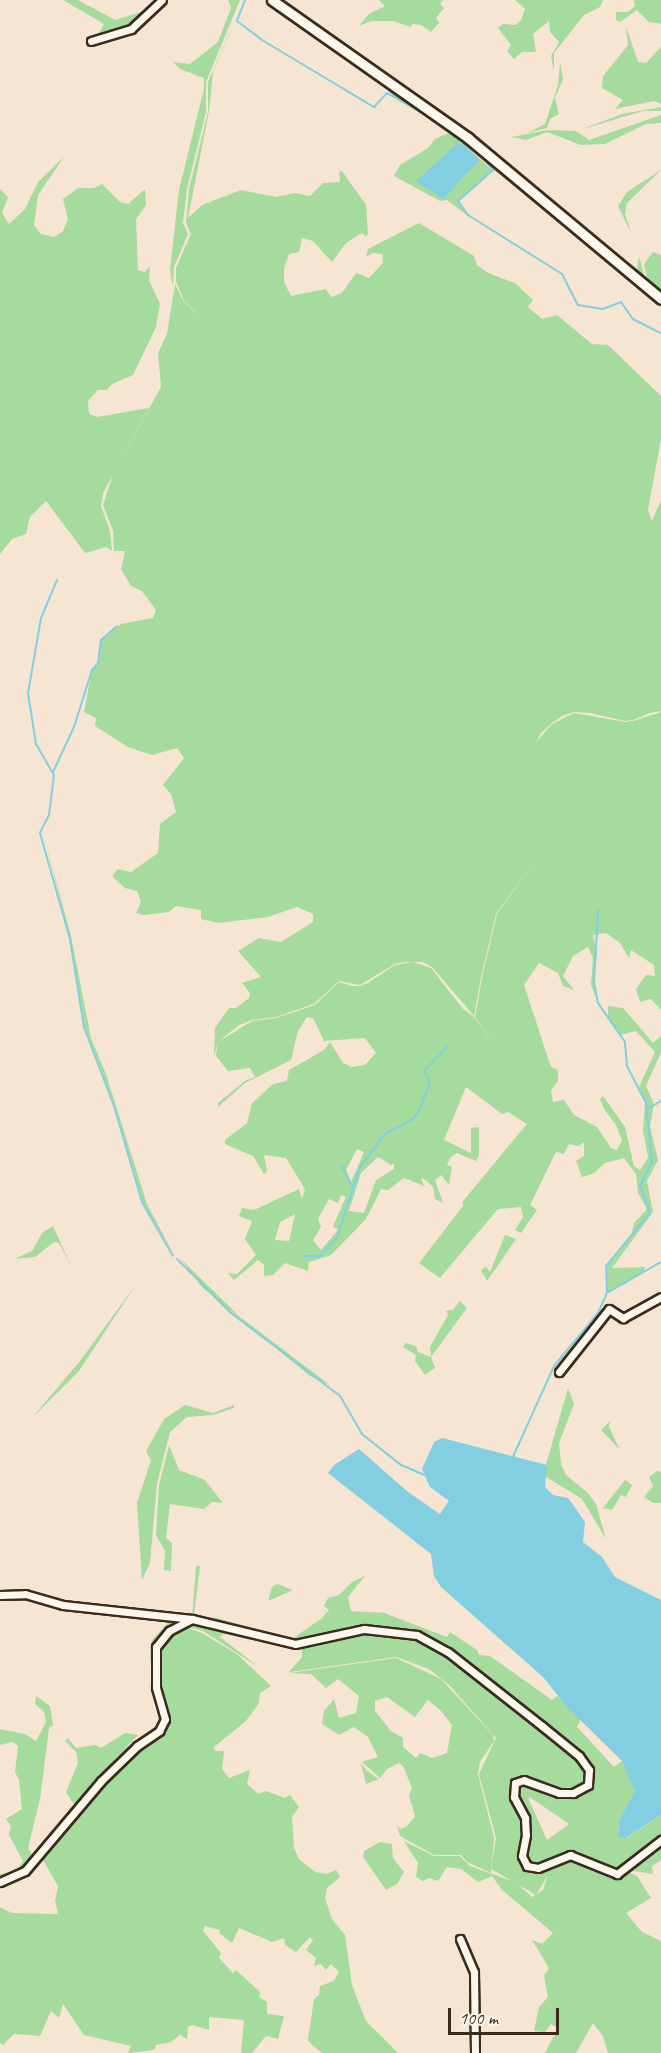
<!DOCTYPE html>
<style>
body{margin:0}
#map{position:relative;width:661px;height:2053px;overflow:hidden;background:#f6e5d3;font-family:Caveat,sans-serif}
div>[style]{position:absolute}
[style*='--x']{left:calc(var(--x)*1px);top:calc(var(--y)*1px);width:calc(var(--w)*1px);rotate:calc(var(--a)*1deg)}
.green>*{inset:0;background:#a6db9e}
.water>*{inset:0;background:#81cfe0}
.stream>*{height:2px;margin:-1px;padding:0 1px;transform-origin:1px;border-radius:1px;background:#81cfe0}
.roads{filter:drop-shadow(2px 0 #3b2a1e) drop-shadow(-2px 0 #3b2a1e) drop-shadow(0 2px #3b2a1e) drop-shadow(0 -2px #3b2a1e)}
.street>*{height:7px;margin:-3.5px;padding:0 3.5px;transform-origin:3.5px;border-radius:3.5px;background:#fbf7ec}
.secondary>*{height:9px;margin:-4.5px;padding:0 4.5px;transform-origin:4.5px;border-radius:4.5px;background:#fbf7ec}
span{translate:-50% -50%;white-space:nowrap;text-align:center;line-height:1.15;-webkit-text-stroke:6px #fbf7ec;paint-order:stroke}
.scale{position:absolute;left:448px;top:2008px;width:111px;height:27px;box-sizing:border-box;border:3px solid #3b2a1e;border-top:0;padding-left:8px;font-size:18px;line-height:21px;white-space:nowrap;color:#3b2a1e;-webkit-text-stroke:4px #fbf7ec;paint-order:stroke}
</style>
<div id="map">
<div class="green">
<div style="clip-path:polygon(63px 0,78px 0,115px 20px,150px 9px,123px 30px,97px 37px,104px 24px)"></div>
<div style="clip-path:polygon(228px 0,240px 0,206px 82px,206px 112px,187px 189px,183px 223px,188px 234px,174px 267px,173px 287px,170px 270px,179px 190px,204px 89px,204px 78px,180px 69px,173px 62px,190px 64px,218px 42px,231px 8px)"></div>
<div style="clip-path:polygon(evenodd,244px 0,213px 72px,209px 111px,188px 218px,202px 205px,241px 190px,276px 197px,295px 193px,310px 196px,323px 183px,340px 182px,339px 172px,342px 171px,366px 205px,368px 234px,366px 237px,362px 233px,346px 243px,332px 262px,313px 241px,302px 238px,299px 252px,289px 254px,284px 269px,284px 282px,291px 296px,326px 289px,331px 297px,342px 293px,356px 273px,369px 278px,383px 263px,382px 254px,373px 253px,366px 257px,368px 249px,419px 223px,474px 256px,477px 265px,488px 273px,515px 283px,533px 300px,528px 307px,542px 319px,557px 315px,592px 344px,608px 345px,661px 396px,661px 439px,648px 510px,652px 521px,661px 500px,661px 711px,650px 713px,633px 720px,625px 721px,590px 713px,574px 712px,562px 716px,552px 723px,541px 733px,536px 742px,552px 724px,574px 713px,625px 722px,633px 721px,661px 712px,661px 1010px,651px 999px,640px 1002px,636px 989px,646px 975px,655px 976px,654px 965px,631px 950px,629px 958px,620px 943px,606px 933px,593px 935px,597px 953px,593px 982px,598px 1003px,591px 985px,593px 958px,588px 947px,573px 956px,563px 976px,574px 990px,563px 986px,558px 973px,539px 963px,524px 985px,551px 1067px,558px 1070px,558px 1081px,551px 1090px,553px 1102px,564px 1100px,574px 1115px,597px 1127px,611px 1148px,617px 1150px,622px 1140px,616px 1125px,604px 1109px,600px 1099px,603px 1096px,625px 1127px,634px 1166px,640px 1170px,648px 1158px,643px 1131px,645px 1103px,647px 1107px,639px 1087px,655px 1052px,636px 1031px,620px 1035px,608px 1017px,608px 1006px,623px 1008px,653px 1043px,661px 1036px,661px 1052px,646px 1086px,654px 1104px,650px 1126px,658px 1160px,647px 1181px,653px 1212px,612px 1268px,645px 1267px,644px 1272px,607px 1293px,606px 1266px,631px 1237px,634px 1223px,647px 1209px,638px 1193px,636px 1174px,624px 1158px,605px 1163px,594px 1173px,582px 1177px,576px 1161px,584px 1156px,584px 1142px,579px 1146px,569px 1144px,564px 1154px,556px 1152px,530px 1205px,537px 1210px,521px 1233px,515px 1230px,523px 1217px,521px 1207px,498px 1209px,440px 1278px,419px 1263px,463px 1206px,463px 1201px,527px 1124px,508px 1112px,502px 1114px,466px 1087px,444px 1140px,471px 1153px,471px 1128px,479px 1127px,479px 1156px,476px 1161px,457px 1153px,451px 1157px,447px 1165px,452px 1167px,449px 1185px,441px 1175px,435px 1180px,443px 1203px,435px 1199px,433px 1187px,426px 1180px,421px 1178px,424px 1186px,404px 1178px,388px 1190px,381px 1189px,366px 1219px,331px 1255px,309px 1262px,308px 1271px,285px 1263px,273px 1275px,264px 1276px,264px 1265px,258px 1260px,234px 1280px,228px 1273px,237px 1274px,256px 1255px,245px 1239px,252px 1221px,239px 1216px,242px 1208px,254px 1210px,299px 1189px,302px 1199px,305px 1189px,286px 1158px,264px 1155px,267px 1171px,264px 1174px,253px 1156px,225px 1144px,225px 1140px,247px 1123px,252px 1103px,273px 1084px,287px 1081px,289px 1070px,324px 1050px,330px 1042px,343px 1063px,352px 1067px,365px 1065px,376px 1053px,365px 1038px,324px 1041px,313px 1018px,307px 1017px,298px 1031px,291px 1060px,245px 1083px,218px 1107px,218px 1103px,245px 1081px,255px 1077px,250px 1068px,228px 1071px,216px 1056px,218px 1042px,252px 1021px,276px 1018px,315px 1005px,339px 982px,352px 986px,360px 986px,368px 983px,395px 965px,413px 962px,431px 968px,463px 1009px,474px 1017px,494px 1045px,475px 1017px,483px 973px,497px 914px,536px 859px,496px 914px,482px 973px,474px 1016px,432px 967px,423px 962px,404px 962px,395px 964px,360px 985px,339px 981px,314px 1004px,276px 1017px,252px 1020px,239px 1025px,218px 1042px,214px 1056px,215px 1028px,229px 1008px,236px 1008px,249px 998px,250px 993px,242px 983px,261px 977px,238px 951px,259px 938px,281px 942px,313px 922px,313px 914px,297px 907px,268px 917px,218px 923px,201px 919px,201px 910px,176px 906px,169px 912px,144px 915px,136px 913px,141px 902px,137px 891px,125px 888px,112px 876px,118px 869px,131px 872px,158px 853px,160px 824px,176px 812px,171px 794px,163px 785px,184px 758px,177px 748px,152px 755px,128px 747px,95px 726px,96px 718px,84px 712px,92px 670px,99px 663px,101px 640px,121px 624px,153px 618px,156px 610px,142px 591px,131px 586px,121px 569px,125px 551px,114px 551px,113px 531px,103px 505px,113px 474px,161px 387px,158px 353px,167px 334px,175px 284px,182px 299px,205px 323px,183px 299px,176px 281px,176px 268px,191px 234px,186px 223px,189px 189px,208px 112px,208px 82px,244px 0,357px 1149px,364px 1152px,351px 1182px,346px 1170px,357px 1149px,244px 0,378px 1157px,391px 1165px,394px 1163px,394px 1169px,376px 1180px,364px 1213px,349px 1211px,361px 1173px,378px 1157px,244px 0,341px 1195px,346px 1197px,333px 1226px,338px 1230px,321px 1250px,313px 1240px,321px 1227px,318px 1219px,329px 1199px,338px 1203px,341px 1195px,244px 0,295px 1214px,289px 1241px,275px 1240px,280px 1222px,295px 1214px)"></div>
<div style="clip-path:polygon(265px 0,468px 139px,661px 301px,661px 306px,494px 170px,481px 153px,442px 124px,393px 96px,381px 83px)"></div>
<div style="clip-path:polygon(379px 0,443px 0,440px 4px,444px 8px,436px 18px,439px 23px,431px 32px,421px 25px,412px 24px,411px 27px,393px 21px,371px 21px,359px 26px,369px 14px,385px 6px)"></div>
<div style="clip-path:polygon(515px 0,603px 0,600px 7px,584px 15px,554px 53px,554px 72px,551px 56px,559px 42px,550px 32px,549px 21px,533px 34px,536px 52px,522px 52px,514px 59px,507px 51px,511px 45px,498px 28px,503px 24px,516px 25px,521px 20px,525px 9px)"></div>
<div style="clip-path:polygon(634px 0,661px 0,661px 24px,649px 22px,637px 10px,620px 22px,616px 20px,616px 12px,628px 12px,635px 6px)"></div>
<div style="clip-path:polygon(626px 26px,638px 62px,646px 63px,661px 47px,661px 104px,654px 101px,615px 109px,623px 100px,602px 88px,603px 76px,628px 45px)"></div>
<div style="clip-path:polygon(560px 62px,563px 79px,555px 98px,559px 114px,550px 119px,547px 128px,527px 133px,545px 124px,558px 85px)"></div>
<div style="clip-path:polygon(661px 107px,661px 111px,643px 111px,580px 130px,622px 114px)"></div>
<div style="clip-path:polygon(661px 115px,661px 123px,646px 124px,605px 144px,581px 145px,547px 132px,526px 140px,512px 137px,547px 130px,576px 131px,589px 140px)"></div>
<div style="clip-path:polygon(451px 132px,492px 170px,457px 201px,468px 216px,447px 200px,440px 201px,394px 176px,400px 165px,428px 148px,435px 139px)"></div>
<div style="clip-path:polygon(64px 157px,38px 195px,34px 225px,41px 234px,54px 237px,63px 231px,68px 219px,63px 199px,78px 188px,94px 188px,102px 184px,120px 202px,128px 204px,145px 189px,146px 205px,136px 219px,138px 270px,145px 272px,150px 266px,149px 280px,160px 304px,156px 327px,133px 375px,112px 384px,107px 390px,98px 390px,88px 401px,89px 414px,97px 417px,149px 408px,103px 493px,101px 506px,110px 531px,112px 551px,106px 547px,85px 553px,46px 501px,30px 517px,26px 534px,12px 539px,0 554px,0 189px,8px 197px,2px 213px,9px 224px,25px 209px,38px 182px)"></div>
<div style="clip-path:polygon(661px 170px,627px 203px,625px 214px,631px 233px,618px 206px,627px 192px)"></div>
<div style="clip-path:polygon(599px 240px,637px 270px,639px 256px,646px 282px)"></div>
<div style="clip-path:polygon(653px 252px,661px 255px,661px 293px,647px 278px,644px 264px)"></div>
<div style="clip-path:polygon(42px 829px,71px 936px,91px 1038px,106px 1074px,147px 1204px,175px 1257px,143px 1202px,115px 1106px,85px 1027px,70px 938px)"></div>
<div style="clip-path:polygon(53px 1226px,71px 1266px,59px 1243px,54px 1242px,35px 1257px,14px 1259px,32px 1251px,42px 1233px)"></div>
<div style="clip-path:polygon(505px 1235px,516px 1239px,487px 1281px,481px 1270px,486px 1267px,490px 1272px)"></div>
<div style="clip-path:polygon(180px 1258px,240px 1317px,330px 1385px,310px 1376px,232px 1312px,202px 1287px)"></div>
<div style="clip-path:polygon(137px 1283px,79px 1371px,31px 1419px,80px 1361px)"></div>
<div style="clip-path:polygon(460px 1301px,467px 1308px,431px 1357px,435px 1368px,425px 1375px,415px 1361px,416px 1355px,403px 1347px,406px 1343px,416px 1346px,418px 1352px,431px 1357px,430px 1347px,448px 1315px,446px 1311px,453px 1310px)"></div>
<div style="clip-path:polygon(568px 1388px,574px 1404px,559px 1443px,561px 1464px,566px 1475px,588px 1493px,596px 1504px,606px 1539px,582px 1499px,543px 1475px)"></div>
<div style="clip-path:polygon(185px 1405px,213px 1413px,234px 1405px,234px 1408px,213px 1415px,187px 1417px,170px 1432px,157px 1484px,150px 1563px,142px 1580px,137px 1503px,151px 1460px,146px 1451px,164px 1419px)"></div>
<div style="clip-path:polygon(610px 1421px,609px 1427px,620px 1450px,601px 1430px)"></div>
<div style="clip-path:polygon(169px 1445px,179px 1470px,205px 1480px,223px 1503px,212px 1502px,204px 1509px,170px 1504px,166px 1538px,172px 1543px,171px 1571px,164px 1570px,165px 1551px,156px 1535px,159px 1485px)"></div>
<div style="clip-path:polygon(657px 1471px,661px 1472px,661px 1503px,653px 1503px,644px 1497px,653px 1486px,649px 1477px)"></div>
<div style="clip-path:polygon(625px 1480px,632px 1485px,626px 1497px,621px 1495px,612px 1510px,603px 1508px)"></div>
<div style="clip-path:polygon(evenodd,196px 1566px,200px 1566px,194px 1616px,217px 1618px,292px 1639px,322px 1618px,329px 1610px,324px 1606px,328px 1598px,339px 1595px,352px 1582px,365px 1576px,348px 1597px,351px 1611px,384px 1613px,447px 1637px,450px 1632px,477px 1650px,479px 1655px,490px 1656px,552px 1700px,557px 1696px,581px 1718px,577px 1727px,614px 1767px,622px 1761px,629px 1773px,635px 1791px,619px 1820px,618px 1837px,627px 1838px,661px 1815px,661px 1839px,617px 1873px,570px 1854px,538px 1867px,528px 1866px,522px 1855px,527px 1835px,526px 1818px,514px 1788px,520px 1781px,568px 1795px,586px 1789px,591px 1778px,590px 1769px,569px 1746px,449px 1652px,412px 1632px,364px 1628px,295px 1643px,192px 1618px,196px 1566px,528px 1798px,531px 1798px,569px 1824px,547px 1840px,528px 1798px)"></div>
<div style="clip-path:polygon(277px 1584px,293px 1590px,268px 1601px,272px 1587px)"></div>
<div style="clip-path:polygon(161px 1619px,185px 1620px,154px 1652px,164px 1719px,158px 1730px,136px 1745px,24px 1870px,0 1881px,0 1874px,15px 1872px,23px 1861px,9px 1835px,11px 1826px,6px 1819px,22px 1809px,19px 1780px,15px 1772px,18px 1746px,13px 1742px,0 1745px,0 1729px,25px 1734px,36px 1741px,46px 1722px,44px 1712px,35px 1704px,36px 1696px,50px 1706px,53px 1725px,49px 1728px,40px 1799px,28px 1848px,32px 1854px,74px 1804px,66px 1792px,78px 1763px,76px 1752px,65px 1741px,68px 1738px,76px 1748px,96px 1745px,101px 1748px,125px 1733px,138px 1735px,124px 1749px,159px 1725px,150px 1655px,152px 1640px,168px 1623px)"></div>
<div style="clip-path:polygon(192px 1620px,259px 1637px,251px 1640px,224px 1634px,220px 1637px,260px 1668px,203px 1631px,186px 1626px)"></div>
<div style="clip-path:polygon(186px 1627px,202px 1633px,237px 1654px,271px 1686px,260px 1693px,259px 1703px,246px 1721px,214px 1747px,215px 1751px,224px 1751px,222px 1769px,229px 1778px,250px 1770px,247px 1784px,258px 1794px,266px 1791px,285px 1798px,290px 1795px,299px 1807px,292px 1817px,294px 1848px,299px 1859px,315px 1872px,327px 1874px,336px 1870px,340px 1877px,327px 1888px,325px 1898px,332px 1919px,345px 1935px,352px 1985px,366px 2021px,398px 2053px,322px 2053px,312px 2045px,308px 2040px,314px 1999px,319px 1995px,320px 1986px,334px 1981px,339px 1972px,331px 1964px,326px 1970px,321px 1964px,314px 1966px,316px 1958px,306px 1950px,313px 1940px,310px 1937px,296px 1952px,285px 1945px,284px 1938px,272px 1942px,239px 1928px,232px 1943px,219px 1933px,220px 1930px,205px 1926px,203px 1931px,221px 1953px,219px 1958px,233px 1973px,236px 1970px,260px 1992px,259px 1997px,267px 2002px,267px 2014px,284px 2016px,278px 2039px,266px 2036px,252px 2053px,241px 2053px,244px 2020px,209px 2017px,209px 2030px,192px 2025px,188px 2027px,187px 2039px,180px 2035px,171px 2042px,156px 2045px,154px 2050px,128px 2053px,131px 2046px,84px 2035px,63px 2004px,59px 2018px,51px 2011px,40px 2036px,14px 2034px,3px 2045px,0 2043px,0 1907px,12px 1913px,58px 1914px,55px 1901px,58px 1886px,43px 1860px,28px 1873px,19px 1878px,96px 1789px,131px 1753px,164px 1728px,157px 1648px,176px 1628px)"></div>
<div style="clip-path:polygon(364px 1630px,411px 1634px,447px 1654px,568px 1747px,588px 1770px,587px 1784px,568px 1793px,525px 1779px,512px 1787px,522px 1814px,525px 1835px,521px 1850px,526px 1867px,557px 1860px,536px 1895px,491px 1869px,496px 1838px,479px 1774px,496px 1738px,449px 1685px,429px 1669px,396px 1657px,289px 1672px,302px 1657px,302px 1644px)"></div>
<div style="clip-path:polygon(evenodd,396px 1658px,441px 1679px,493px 1735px,494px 1741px,480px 1762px,478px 1774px,494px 1838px,491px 1873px,467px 1862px,461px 1855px,434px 1855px,400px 1836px,397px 1825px,400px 1829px,407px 1826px,415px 1817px,409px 1795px,412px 1788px,403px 1766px,399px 1763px,387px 1769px,380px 1778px,362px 1762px,378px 1757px,368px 1737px,354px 1727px,339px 1735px,322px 1724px,324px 1711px,334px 1699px,339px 1718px,356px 1713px,359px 1696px,338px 1679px,326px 1688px,311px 1674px,289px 1673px,396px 1658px,387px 1697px,415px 1717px,428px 1700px,441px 1711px,452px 1725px,447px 1753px,432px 1758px,420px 1753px,416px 1758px,403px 1747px,403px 1738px,391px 1731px,375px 1711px,375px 1701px,387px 1697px)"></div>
<div style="clip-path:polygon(361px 1763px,367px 1771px,379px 1779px,366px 1784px)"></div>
<div style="clip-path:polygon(404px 1841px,434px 1856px,460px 1856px,470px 1866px,515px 1882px,532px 1897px,543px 1890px,549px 1871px,559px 1859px,570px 1857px,608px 1875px,626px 1871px,637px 1876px,651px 1898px,626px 1913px,642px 1932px,661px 1941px,661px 2053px,608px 2053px,603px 2036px,593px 2023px,576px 2053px,545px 2053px,558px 2028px,551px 2024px,545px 2032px,534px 2031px,539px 2007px,548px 1997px,544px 1976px,549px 1968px,532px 1940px,542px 1944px,553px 1933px,502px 1890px,492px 1876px,478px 1882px,461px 1869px,447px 1867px,438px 1881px,429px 1878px,423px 1881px,416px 1877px,418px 1863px)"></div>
<div style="clip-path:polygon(380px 1842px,392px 1844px,393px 1858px,404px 1872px,397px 1884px,386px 1890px,363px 1857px,364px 1851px)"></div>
<div style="clip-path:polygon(661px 1842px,661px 1860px,652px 1866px,653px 1874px,628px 1870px)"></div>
</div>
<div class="water">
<div style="clip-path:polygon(457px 144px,464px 145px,479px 160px,443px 199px,416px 181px)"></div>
<div style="clip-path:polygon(442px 1438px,547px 1465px,545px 1487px,553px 1495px,568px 1498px,574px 1506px,585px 1522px,583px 1542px,602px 1557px,615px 1577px,661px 1600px,661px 1815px,626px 1838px,618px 1837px,619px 1820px,635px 1791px,622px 1761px,567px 1707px,543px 1677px,441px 1587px,434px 1576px,431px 1554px,328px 1473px,334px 1465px,359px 1449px,408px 1492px,440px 1514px,449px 1501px,430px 1487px,422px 1469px,434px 1442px)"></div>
</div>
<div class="stream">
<div style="--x:245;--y:0;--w:22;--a:111"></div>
<div style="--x:237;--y:21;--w:31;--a:37"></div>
<div style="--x:262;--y:40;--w:131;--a:30.9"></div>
<div style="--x:374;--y:107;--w:19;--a:-47"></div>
<div style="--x:387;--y:93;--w:61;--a:29.5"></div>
<div style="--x:283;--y:0;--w:142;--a:35.3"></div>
<div style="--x:403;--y:85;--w:90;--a:35.1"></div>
<div style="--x:477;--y:137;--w:91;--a:41.4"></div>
<div style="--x:457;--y:144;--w:7;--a:-74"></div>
<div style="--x:480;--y:154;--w:21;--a:51"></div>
<div style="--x:493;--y:170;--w:47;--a:138.5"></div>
<div style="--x:458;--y:201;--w:17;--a:54"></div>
<div style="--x:468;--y:215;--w:111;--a:32.1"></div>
<div style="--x:562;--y:274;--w:35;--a:63"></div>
<div style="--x:578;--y:305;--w:25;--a:9"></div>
<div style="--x:603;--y:309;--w:19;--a:-21"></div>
<div style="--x:621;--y:302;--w:21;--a:55"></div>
<div style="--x:633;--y:319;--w:31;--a:27"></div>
<div style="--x:561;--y:210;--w:60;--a:40.3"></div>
<div style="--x:57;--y:580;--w:41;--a:112.8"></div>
<div style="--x:41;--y:618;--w:76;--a:99.8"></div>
<div style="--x:28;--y:693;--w:52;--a:81.1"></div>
<div style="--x:36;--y:744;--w:36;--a:60"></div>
<div style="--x:54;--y:775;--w:40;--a:97.1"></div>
<div style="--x:49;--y:815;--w:20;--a:117"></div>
<div style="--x:40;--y:833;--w:110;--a:74.2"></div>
<div style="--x:70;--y:939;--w:89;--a:81"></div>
<div style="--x:84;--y:1027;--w:85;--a:69.2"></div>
<div style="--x:114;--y:1106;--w:100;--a:73.7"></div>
<div style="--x:142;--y:1202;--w:62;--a:60.1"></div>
<div style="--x:53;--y:772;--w:50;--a:-65"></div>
<div style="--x:74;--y:727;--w:60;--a:-72.5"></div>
<div style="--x:92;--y:670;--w:9;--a:-49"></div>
<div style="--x:98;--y:663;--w:23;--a:-83"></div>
<div style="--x:101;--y:640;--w:21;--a:-41"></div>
<div style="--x:648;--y:1109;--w:15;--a:-32"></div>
<div style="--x:341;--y:1165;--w:24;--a:62"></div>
<div style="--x:304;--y:1256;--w:16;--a:0"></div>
<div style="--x:320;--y:1256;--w:25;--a:-47"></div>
<div style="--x:337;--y:1238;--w:75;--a:-72.1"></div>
<div style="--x:360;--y:1167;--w:41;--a:-52.9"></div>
<div style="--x:385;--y:1134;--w:32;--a:-28"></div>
<div style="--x:413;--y:1119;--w:10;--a:-53"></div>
<div style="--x:419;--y:1111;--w:30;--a:-69"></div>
<div style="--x:430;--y:1083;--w:13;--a:-117"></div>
<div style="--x:424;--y:1071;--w:35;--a:-46"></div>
<div style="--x:177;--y:1259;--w:76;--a:45"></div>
<div style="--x:231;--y:1313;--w:137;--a:37.3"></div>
<div style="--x:340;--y:1396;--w:44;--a:59.9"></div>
<div style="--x:362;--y:1434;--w:50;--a:38.5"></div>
<div style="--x:401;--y:1465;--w:25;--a:23"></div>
<div style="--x:607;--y:1293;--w:62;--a:-29.9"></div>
<div style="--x:512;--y:1459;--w:102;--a:-65.7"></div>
<div style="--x:554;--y:1366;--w:69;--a:-50.3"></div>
<div style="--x:598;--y:1313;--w:22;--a:-66"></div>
<div style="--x:607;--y:1293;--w:27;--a:-92"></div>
<div style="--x:606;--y:1266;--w:69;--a:-50.3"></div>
<div style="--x:650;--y:1213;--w:29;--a:-110"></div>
<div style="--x:640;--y:1186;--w:28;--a:-64"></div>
<div style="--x:652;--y:1161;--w:58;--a:-95.9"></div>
<div style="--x:646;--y:1103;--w:42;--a:-117.2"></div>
<div style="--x:627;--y:1066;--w:24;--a:-95"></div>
<div style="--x:625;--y:1042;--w:47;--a:-124.7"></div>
<div style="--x:598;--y:1003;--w:21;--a:-101"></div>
<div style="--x:594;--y:982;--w:72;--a:-86.8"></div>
</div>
<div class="roads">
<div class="street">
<div style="--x:91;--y:41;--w:42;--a:-16.7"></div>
<div style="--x:131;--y:29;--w:42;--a:-43.1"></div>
<div style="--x:559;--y:1372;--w:80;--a:-51.6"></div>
<div style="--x:609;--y:1309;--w:17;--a:33"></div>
<div style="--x:623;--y:1318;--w:43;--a:-28.9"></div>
<div style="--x:0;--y:1595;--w:25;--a:-2"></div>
<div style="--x:25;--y:1594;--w:40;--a:16"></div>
<div style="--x:63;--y:1605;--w:130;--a:6.2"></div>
<div style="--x:192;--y:1619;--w:106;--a:13.6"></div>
<div style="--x:295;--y:1644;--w:71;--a:-12.3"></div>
<div style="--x:364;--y:1629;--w:53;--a:6.5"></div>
<div style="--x:417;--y:1635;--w:35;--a:29"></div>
<div style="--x:448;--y:1652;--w:120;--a:38.2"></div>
<div style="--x:542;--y:1726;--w:48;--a:39"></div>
<div style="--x:579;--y:1756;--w:17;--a:54"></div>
<div style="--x:589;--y:1770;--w:15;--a:94"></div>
<div style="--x:588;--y:1785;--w:17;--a:152"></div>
<div style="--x:573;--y:1793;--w:14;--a:180"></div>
<div style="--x:559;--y:1793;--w:37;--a:-160"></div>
<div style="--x:524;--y:1780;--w:9;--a:162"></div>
<div style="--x:515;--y:1783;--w:14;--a:94"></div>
<div style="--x:514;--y:1797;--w:24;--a:62"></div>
<div style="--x:525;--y:1818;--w:17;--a:87"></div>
<div style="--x:526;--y:1835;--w:21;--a:101"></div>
<div style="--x:522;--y:1856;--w:11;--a:63"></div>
<div style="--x:527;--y:1866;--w:11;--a:10"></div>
<div style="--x:538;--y:1868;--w:35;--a:-22"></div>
<div style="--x:570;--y:1855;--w:51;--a:22"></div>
<div style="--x:617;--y:1874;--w:56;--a:-37.7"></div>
<div style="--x:0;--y:1882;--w:27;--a:-24"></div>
<div style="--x:25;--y:1871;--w:118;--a:-49.8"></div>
<div style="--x:101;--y:1781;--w:50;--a:-44.2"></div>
<div style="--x:137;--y:1746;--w:27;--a:-34"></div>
<div style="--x:159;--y:1731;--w:13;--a:-63"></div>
<div style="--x:165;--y:1719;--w:33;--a:-106"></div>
<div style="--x:156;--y:1687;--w:40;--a:-90"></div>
<div style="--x:156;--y:1647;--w:21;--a:-51"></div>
<div style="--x:169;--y:1631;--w:26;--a:-28"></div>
<div style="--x:460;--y:1939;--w:36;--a:67"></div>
<div style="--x:474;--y:1972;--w:81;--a:89.3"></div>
</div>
<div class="secondary">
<div style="--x:272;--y:0;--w:240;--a:35.1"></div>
<div style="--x:468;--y:138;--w:251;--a:39.8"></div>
</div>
</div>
<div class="scale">100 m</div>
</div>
